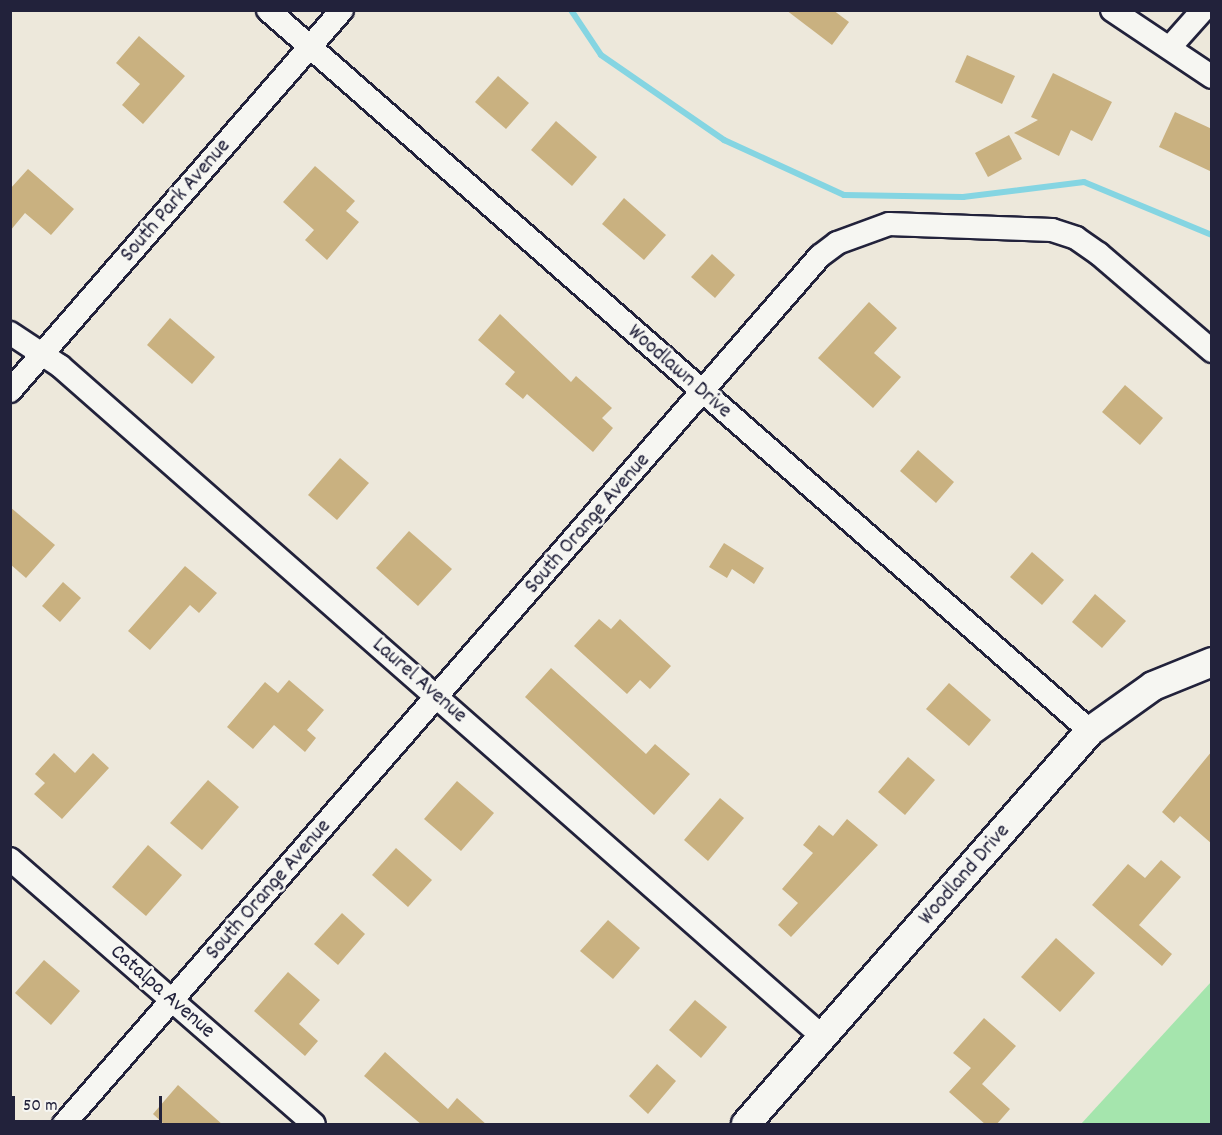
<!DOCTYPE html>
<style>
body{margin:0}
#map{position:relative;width:1222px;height:1135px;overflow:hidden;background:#ede8db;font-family:Dekko,sans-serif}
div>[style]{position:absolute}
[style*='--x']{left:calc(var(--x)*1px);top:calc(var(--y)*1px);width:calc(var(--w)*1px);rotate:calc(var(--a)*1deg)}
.green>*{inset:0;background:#a5e5ad}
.stream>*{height:6px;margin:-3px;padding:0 3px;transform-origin:3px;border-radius:3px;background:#85d5e2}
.building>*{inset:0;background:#c9b180}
.roads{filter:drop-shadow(2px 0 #22223b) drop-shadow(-2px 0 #22223b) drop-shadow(0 2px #22223b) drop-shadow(0 -2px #22223b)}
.minor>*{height:22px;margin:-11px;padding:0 11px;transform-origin:11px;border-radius:11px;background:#f6f6f2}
.major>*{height:28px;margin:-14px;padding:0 14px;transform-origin:14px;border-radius:14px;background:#f6f6f2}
span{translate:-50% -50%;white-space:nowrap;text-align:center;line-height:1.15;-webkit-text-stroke:5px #f6f6f2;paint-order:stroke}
.street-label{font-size:22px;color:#22223b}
.frame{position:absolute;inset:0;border:12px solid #22223b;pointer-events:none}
.scale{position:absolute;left:12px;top:1096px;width:150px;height:27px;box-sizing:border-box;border:3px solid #22223b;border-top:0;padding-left:8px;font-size:18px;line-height:21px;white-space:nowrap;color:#22223b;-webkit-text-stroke:4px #f6f6f2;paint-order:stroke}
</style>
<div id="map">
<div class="green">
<div style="clip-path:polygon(1211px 982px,1211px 1124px,1081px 1124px)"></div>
</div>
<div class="stream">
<div style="--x:571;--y:10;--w:54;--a:56.3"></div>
<div style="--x:601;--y:55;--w:150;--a:34.6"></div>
<div style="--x:724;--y:140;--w:132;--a:24.6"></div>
<div style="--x:844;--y:195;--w:119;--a:1"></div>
<div style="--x:963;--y:197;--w:122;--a:-7.1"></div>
<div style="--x:1084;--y:182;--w:139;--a:22.5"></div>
</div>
<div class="building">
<div style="clip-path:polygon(786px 10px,833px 10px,849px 22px,832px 45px)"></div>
<div style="clip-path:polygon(139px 36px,185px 76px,143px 124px,122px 105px,140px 84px,116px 63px)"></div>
<div style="clip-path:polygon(967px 55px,1015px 76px,1002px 104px,955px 82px)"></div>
<div style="clip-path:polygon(1053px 73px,1112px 102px,1092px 141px,1071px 130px,1059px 156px,1014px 133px,1038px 120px,1031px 117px)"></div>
<div style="clip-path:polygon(498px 76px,529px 103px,506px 129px,475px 102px)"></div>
<div style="clip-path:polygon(1175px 112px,1212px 129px,1212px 172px,1159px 147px)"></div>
<div style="clip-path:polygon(556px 121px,597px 157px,572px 186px,531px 150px)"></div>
<div style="clip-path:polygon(1009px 135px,1022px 159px,988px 177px,975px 153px)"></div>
<div style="clip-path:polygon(315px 166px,355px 201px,346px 211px,359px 222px,327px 260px,305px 240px,314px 230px,283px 202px)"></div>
<div style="clip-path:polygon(28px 169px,74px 209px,51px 235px,25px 213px,10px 231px,10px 189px)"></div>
<div style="clip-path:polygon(624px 198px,666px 235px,644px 260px,602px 224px)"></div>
<div style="clip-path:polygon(712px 254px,735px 275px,715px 298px,691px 277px)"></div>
<div style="clip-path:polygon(869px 302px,897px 328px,874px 353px,901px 377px,873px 408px,818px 358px)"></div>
<div style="clip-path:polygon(500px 314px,571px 382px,576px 376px,612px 408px,602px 418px,613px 428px,593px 452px,527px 394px,523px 399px,505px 384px,515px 372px,478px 340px)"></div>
<div style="clip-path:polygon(170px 318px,215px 357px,192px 384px,147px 345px)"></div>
<div style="clip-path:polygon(1125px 385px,1163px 418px,1140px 445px,1102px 412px)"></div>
<div style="clip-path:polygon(918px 450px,954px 482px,936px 503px,900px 471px)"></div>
<div style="clip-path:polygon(340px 458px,369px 483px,337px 520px,308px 495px)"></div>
<div style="clip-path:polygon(10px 507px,55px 545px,26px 578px,10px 564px)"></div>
<div style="clip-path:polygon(409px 531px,452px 569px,418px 606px,376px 568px)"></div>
<div style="clip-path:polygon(724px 543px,764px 568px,754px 584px,732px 569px,727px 578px,709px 567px)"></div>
<div style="clip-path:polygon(1032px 552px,1064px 580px,1042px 605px,1010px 577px)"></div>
<div style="clip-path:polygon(185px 566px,217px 593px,199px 613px,190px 605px,150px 650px,128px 631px)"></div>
<div style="clip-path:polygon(63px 582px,81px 598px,60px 622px,42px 606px)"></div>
<div style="clip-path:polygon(1095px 594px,1126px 621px,1102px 648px,1072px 622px)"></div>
<div style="clip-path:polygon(599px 619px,611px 629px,620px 619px,671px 666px,650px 689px,640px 680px,627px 694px,574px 646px)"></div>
<div style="clip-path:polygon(551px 668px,646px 754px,655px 744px,690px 774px,654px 815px,525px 697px)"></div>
<div style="clip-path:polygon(289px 680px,324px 710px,307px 730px,316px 738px,305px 752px,274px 725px,253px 749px,227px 727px,265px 682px,278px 693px)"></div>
<div style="clip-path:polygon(949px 683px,991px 720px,969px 746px,926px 709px)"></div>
<div style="clip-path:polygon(1212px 751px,1212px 844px,1180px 816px,1174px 823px,1162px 812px)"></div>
<div style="clip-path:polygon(54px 753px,75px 773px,93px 753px,109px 768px,62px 819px,34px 794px,45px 783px,35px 774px)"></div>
<div style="clip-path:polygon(908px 757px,935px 780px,905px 815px,878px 792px)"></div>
<div style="clip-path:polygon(208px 780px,239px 807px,202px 850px,170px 823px)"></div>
<div style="clip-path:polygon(457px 781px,494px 813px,461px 851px,424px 819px)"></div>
<div style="clip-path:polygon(720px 798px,744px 818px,708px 861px,684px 840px)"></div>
<div style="clip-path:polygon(847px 819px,878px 845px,791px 937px,778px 925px,798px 903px,782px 889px,813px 853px,803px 845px,819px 825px,833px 836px)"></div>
<div style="clip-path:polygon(148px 845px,182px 875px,146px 916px,112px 887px)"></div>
<div style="clip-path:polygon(396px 848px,432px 880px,408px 907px,372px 875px)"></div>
<div style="clip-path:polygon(1161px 860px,1181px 877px,1139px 925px,1172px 954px,1162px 966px,1092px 905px,1128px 864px,1145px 878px)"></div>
<div style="clip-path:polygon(342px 913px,365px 934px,338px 965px,314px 944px)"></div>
<div style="clip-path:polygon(608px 920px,640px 948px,613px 979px,580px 951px)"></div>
<div style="clip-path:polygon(1056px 938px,1095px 973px,1060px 1012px,1021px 977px)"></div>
<div style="clip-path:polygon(44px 960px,80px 991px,51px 1025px,15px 993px)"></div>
<div style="clip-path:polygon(288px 972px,320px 1000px,299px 1024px,318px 1041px,305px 1056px,254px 1011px)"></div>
<div style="clip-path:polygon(695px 1000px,727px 1027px,701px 1058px,669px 1030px)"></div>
<div style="clip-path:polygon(984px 1018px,1016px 1046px,982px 1084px,1010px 1109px,996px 1125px,986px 1125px,949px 1092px,971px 1068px,953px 1053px)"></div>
<div style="clip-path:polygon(385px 1052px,448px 1109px,457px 1098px,487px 1125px,422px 1125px,364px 1076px)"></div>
<div style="clip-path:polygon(657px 1064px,676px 1081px,648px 1114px,629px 1096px)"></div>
<div style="clip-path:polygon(178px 1085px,223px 1125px,165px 1125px,153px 1114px)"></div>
</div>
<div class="roads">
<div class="minor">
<div style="--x:268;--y:10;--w:1093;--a:41.25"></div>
<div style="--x:1112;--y:10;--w:120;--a:33.8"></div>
<div style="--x:1171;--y:46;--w:48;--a:-48.4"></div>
<div style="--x:10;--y:333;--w:60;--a:33.4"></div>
<div style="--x:60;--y:366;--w:1016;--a:41.33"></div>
<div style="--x:10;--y:391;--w:505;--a:-48.93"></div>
<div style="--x:10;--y:859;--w:403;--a:41.1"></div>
<div style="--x:64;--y:1124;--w:1151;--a:-48.95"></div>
<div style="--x:820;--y:256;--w:21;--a:-37"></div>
<div style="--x:837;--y:243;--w:55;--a:-20.1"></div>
<div style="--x:889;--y:224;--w:163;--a:2.1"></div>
<div style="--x:1052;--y:230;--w:25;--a:18"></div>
<div style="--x:1076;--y:238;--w:28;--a:35"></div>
<div style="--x:1099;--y:254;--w:149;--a:40.6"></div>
</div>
<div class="major">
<div style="--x:746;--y:1124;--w:522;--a:-48.8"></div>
<div style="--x:1090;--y:731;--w:77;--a:-35.5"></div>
<div style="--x:1153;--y:686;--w:64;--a:-22.1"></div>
</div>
</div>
<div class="street-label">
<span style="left:176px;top:201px;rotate:-49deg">South Park Avenue</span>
<span style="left:679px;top:372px;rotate:41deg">Woodlawn Drive</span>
<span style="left:588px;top:524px;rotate:-49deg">South Orange Avenue</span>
<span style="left:419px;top:681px;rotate:41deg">Laurel Avenue</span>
<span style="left:965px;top:875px;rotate:-49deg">Woodland Drive</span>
<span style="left:269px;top:890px;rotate:-49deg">South Orange Avenue</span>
<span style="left:162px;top:992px;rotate:41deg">Catalpa Avenue</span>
</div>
<div class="frame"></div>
<div class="scale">50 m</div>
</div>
